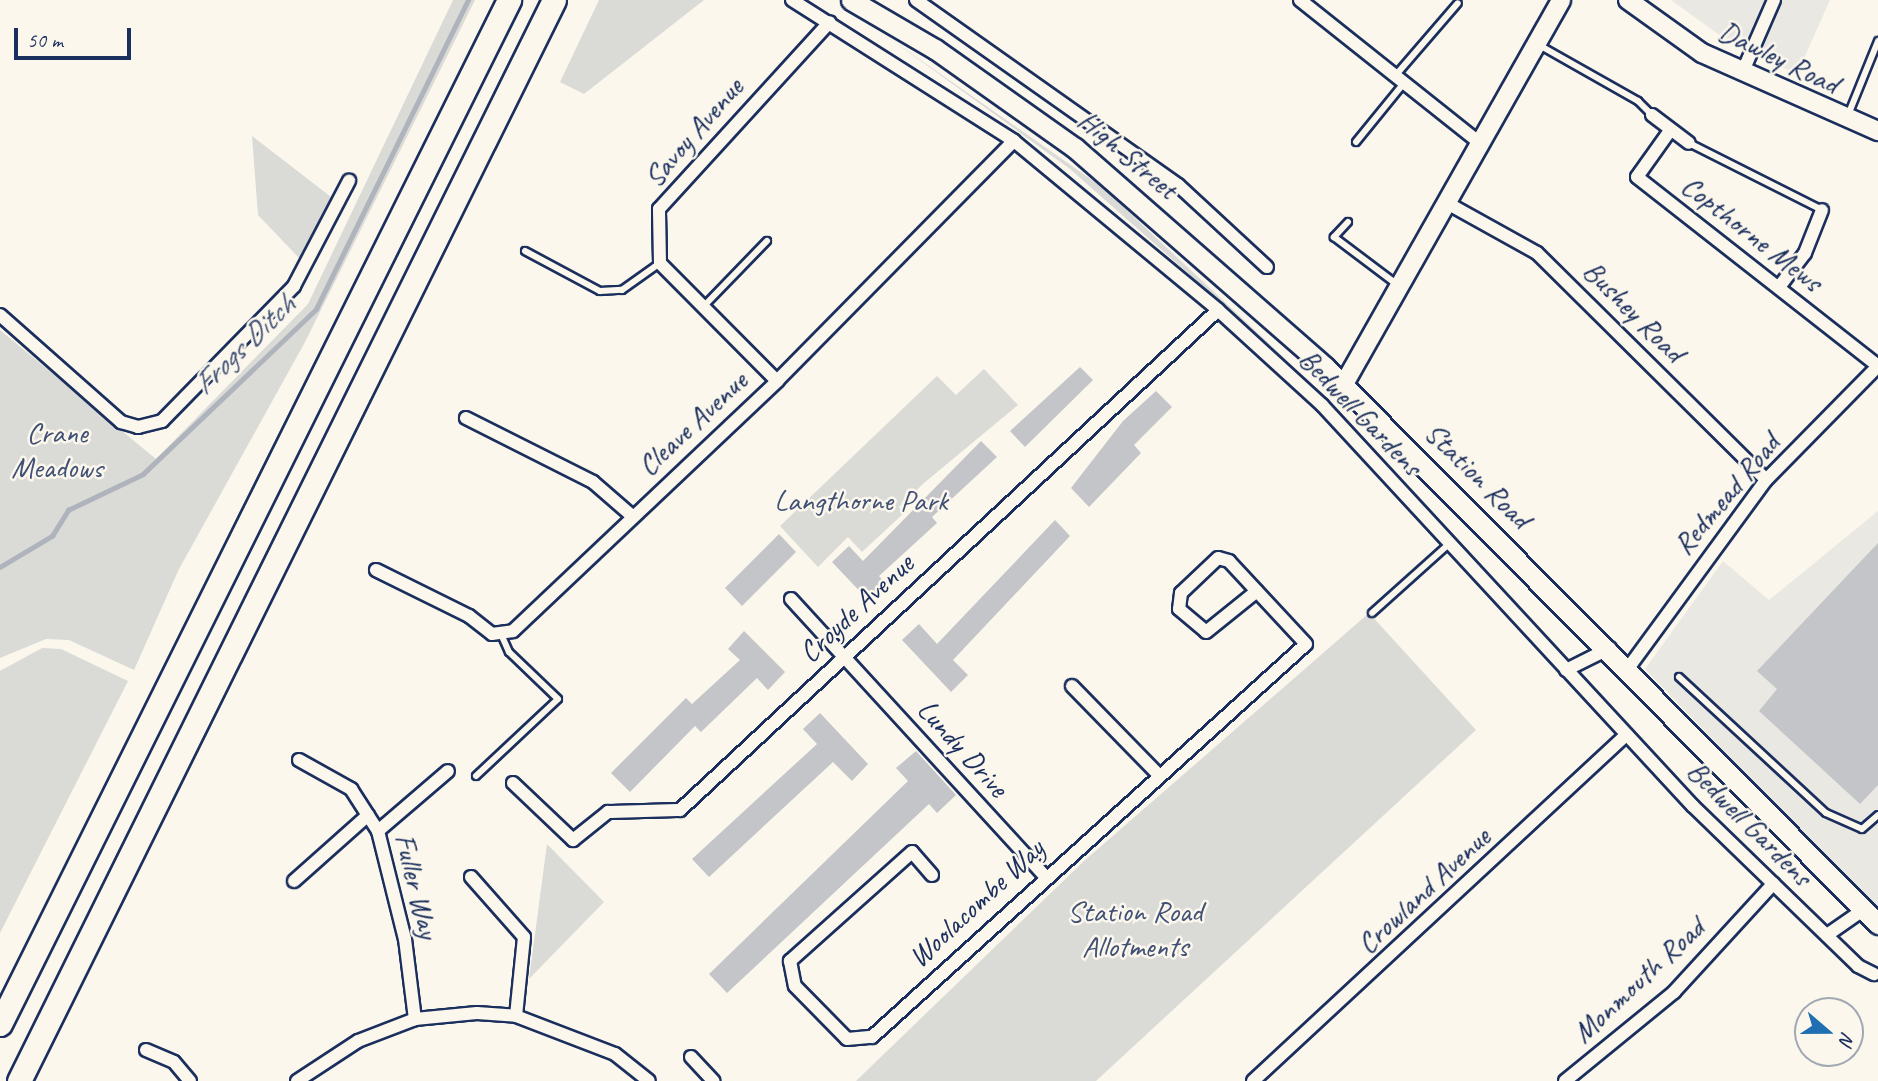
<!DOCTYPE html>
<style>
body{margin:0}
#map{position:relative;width:1878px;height:1081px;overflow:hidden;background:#fbf7ec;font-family:Caveat,sans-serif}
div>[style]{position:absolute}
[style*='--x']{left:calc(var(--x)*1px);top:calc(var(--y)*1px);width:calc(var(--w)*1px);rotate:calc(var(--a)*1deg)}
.built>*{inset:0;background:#eae8e2}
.green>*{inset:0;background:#dadad7}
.stream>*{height:4.5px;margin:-2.25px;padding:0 2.25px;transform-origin:2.25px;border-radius:2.25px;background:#afb3bb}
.building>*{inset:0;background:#c3c5c9}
.roads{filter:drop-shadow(2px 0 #1b2f5e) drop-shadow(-2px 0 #1b2f5e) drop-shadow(0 2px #1b2f5e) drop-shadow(0 -2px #1b2f5e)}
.lane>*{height:6px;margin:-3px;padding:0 3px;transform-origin:3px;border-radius:3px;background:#fbf7ec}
.street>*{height:12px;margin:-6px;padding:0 6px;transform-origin:6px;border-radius:6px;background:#fbf7ec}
.secondary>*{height:18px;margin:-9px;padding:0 9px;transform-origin:9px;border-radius:9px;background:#fbf7ec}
.primary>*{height:19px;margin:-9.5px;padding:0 9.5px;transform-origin:9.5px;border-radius:9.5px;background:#fbf7ec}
.highway>*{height:23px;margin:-11.5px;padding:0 11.5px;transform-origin:11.5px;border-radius:11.5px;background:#fbf7ec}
span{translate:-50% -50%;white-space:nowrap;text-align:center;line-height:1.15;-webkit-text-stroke:5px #fbf7ec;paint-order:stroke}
.street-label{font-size:30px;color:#1b2f5e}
.park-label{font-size:30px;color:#415176}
.water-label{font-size:32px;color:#47577a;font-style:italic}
.north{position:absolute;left:1794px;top:997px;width:70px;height:70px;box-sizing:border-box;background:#fbf7ec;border:2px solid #a1a7b3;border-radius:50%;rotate:110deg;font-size:19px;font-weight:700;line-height:28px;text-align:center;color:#1b2f5e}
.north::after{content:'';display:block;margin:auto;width:24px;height:32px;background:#1f6fb2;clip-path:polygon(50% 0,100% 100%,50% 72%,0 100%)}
.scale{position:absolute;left:14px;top:28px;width:117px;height:32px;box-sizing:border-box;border:4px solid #1b2f5e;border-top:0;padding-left:9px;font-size:21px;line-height:24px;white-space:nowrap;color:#1b2f5e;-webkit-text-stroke:5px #fbf7ec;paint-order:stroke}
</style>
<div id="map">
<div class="built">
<div style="clip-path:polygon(1671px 0,1830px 0,1797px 74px,1733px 45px)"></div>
<div style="clip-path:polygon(1878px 511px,1878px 912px,1645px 669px,1723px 561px,1769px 600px)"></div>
</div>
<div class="green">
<div style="clip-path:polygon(453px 0,475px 0,305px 342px,178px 571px,134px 670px,69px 640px,46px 639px,0 658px,0 330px,156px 459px,308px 304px)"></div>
<div style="clip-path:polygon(599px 0,704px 0,584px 94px,560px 82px)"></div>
<div style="clip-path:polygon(889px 38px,1102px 187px,1293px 366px,1070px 169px)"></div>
<div style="clip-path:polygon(252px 136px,335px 200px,301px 260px,258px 215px)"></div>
<div style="clip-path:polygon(984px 369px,1018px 405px,924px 483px,899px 507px,904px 513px,862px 552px,848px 537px,818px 567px,780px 526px,937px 376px,956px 395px)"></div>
<div style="clip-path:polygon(1369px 613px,1476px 730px,1096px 1081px,856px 1081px,1084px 861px)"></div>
<div style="clip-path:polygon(42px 648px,61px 649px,128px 681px,0 933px,0 671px)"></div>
<div style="clip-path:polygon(547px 844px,604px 902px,529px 979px)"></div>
</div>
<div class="stream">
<div style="--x:0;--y:567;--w:61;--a:-30.8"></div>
<div style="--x:52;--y:536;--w:31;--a:-58"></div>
<div style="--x:68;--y:510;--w:83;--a:-25.6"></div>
<div style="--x:143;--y:474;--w:239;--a:-43.6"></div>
<div style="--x:316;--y:309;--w:344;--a:-63.8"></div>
</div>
<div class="building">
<div style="clip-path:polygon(1080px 367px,1093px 380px,1025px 447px,1010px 431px)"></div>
<div style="clip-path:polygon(1156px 391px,1172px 407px,1134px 445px,1141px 453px,1089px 507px,1071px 488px,1123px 421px)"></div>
<div style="clip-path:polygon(981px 441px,997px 457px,932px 517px,937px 523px,879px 576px,886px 584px,868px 600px,832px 562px,849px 546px,863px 561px)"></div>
<div style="clip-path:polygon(1055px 520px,1070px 536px,953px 660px,968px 675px,951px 692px,902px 640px,919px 624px,937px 644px)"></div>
<div style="clip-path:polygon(779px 534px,796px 552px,742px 606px,725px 588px)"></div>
<div style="clip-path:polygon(1878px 543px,1878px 785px,1860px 804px,1759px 711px,1777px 689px,1757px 671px)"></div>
<div style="clip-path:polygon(744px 631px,785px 672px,768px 690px,757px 678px,701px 732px,695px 726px,630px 792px,611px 773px,686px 698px,692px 704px,740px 660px,728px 649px)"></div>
<div style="clip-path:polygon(820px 713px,868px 764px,852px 781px,833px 762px,709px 877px,692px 859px,817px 744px,803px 729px)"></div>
<div style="clip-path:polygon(916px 751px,956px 795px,937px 813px,929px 804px,727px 993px,709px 974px,908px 781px,896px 768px)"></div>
</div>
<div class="roads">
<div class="lane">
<div style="--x:1539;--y:45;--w:114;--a:29.5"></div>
<div style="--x:1638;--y:101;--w:20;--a:45"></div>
<div style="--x:1395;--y:76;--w:96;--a:-49.2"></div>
<div style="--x:1848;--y:115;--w:80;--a:-67.9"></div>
<div style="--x:1356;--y:142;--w:76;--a:-50.9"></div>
<div style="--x:1689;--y:143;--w:149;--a:26.7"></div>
<div style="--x:1348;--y:222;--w:21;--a:133"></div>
<div style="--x:1334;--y:237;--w:81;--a:37"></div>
<div style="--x:525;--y:251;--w:85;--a:28.1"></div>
<div style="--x:600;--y:291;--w:22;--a:-3"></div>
<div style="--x:622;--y:290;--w:47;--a:-35.4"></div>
<div style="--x:703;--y:307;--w:92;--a:-45.9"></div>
<div style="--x:1372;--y:613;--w:105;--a:-41.9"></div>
<div style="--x:1679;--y:677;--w:200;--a:42.8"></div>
<div style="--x:1826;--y:813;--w:39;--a:24"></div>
<div style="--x:1862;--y:829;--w:21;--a:-41"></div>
<div style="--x:476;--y:776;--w:112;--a:-43.2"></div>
<div style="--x:558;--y:699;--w:68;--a:-136.2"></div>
<div style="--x:509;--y:652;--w:17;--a:-114"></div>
</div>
<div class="street">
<div style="--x:792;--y:0;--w:263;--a:32.4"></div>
<div style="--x:1014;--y:141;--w:265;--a:39.6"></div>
<div style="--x:1218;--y:310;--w:141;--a:42.4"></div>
<div style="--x:1322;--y:405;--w:546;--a:47.23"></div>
<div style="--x:1693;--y:806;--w:230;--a:44.1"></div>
<div style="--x:1858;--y:966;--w:18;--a:27"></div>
<div style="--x:916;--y:0;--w:321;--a:35.2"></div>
<div style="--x:1178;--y:185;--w:121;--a:42.7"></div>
<div style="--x:1300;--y:0;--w:230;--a:38.5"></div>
<div style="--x:1743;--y:71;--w:77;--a:-66.4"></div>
<div style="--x:1652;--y:115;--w:46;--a:37.1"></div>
<div style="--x:1669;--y:132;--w:55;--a:125.4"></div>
<div style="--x:1637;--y:177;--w:306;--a:38.1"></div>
<div style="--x:1447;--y:203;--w:103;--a:29.1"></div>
<div style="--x:1537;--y:253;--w:322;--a:44.7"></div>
<div style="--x:1779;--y:287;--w:43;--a:-52.6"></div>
<div style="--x:1805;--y:253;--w:46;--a:-68.4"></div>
<div style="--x:0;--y:315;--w:162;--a:41.5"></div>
<div style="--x:121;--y:422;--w:18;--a:16"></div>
<div style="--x:138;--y:427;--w:25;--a:-14"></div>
<div style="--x:162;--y:421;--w:189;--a:-45.6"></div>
<div style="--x:294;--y:286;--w:119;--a:-62.4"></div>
<div style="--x:777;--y:381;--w:166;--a:-134.8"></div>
<div style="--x:660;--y:263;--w:54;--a:-91.1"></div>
<div style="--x:659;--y:209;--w:253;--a:-47.6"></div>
<div style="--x:466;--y:418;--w:142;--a:26.7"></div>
<div style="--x:593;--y:482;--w:50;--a:41"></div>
<div style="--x:376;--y:570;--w:104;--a:26.3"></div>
<div style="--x:469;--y:616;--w:29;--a:38"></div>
<div style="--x:492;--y:634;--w:21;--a:-8"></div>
<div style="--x:513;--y:631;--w:364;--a:-43.4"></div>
<div style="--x:777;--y:381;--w:337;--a:-45.4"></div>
<div style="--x:791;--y:599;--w:374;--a:47.5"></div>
<div style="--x:1629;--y:667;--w:232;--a:-53.8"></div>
<div style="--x:1766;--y:480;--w:160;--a:-45.5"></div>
<div style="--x:1566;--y:670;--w:49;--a:-26.6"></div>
<div style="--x:1072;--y:686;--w:122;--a:45.7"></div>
<div style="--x:299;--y:760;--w:60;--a:29.1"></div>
<div style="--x:351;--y:789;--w:50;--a:57.3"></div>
<div style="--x:378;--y:831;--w:111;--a:76"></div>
<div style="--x:405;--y:939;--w:81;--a:82.9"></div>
<div style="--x:513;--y:783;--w:83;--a:43.5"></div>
<div style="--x:573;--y:840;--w:45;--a:-38.7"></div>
<div style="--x:608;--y:812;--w:72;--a:-1.6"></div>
<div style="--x:680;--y:810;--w:734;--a:-42.9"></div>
<div style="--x:378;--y:831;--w:92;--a:-40.6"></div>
<div style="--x:932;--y:875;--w:30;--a:-131"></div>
<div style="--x:912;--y:852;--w:164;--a:138.2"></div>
<div style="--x:790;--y:961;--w:25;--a:79"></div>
<div style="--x:795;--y:986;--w:74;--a:45.5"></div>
<div style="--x:847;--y:1039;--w:25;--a:-5"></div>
<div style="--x:872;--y:1037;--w:585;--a:-42.16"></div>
<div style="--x:1306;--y:644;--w:113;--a:-132.9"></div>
<div style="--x:1229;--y:561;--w:11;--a:-165"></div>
<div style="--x:1218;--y:558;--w:51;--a:136.6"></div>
<div style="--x:1181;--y:593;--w:16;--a:97"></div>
<div style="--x:1179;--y:609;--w:35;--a:40"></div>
<div style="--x:1206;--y:632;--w:65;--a:-38.8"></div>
<div style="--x:471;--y:877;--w:80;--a:48.5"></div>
<div style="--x:524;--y:937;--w:79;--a:95.8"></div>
<div style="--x:294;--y:881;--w:99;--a:-41.7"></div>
<div style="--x:1827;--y:935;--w:44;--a:-34.8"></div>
<div style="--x:146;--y:1050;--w:30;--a:23"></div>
<div style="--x:174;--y:1062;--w:25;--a:50"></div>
<div style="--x:691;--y:1057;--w:33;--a:47"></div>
<div style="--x:297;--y:1081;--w:73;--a:-33.3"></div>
<div style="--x:358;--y:1041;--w:61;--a:-21.1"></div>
<div style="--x:415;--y:1019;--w:62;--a:-5.5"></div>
<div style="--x:477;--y:1013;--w:39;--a:4"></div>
<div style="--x:516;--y:1016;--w:106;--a:21"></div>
<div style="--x:615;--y:1054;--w:43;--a:38.5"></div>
<div style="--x:1253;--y:1081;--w:509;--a:-42.85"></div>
<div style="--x:1565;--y:1081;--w:141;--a:-39.2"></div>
<div style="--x:1674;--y:992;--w:147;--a:-47.5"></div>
</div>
<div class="secondary">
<div style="--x:1628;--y:0;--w:91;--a:35.6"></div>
<div style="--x:1702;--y:53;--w:193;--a:23.9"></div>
<div style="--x:1344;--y:384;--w:441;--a:-60.5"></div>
</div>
<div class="primary">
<div style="--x:851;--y:0;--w:97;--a:30.3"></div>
<div style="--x:935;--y:49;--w:171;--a:35.3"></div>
<div style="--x:1075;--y:148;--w:332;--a:41.2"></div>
<div style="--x:1325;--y:367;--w:785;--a:45.21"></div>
</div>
<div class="highway">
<div style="--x:0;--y:1024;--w:1144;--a:-63.57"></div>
<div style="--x:19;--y:1081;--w:1206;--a:-63.67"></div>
</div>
</div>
<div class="street-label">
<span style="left:1779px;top:57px;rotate:26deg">Dawley Road</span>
<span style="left:693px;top:132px;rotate:-49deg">Savoy Avenue</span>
<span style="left:1128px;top:154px;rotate:40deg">High Street</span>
<span style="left:1752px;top:233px;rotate:38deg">Copthorne Mews</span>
<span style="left:1634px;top:311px;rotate:45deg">Bushey Road</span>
<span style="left:1361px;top:412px;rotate:46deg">Bedwell Gardens</span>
<span style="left:692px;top:423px;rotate:-43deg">Cleave Avenue</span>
<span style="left:1478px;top:475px;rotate:45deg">Station Road</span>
<span style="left:1726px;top:494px;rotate:-50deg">Redmead Road</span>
<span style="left:856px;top:608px;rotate:-43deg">Croyde Avenue</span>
<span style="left:963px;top:748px;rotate:48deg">Lundy Drive</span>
<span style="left:1750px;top:823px;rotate:45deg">Bedwell Gardens</span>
<span style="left:417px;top:886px;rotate:76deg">Fuller Way</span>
<span style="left:1423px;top:890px;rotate:-43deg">Crowland Avenue</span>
<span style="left:976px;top:903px;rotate:-43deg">Woolacombe Way</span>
<span style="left:1638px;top:980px;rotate:-43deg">Monmouth Road</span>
</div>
<div class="park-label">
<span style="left:57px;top:449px">Crane<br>Meadows</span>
<span style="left:861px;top:500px">Langthorne Park</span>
<span style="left:1135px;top:928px">Station Road<br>Allotments</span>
</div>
<div class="water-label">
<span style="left:244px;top:345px;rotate:-44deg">Frogs Ditch</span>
</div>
<div class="north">N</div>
<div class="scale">50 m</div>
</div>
